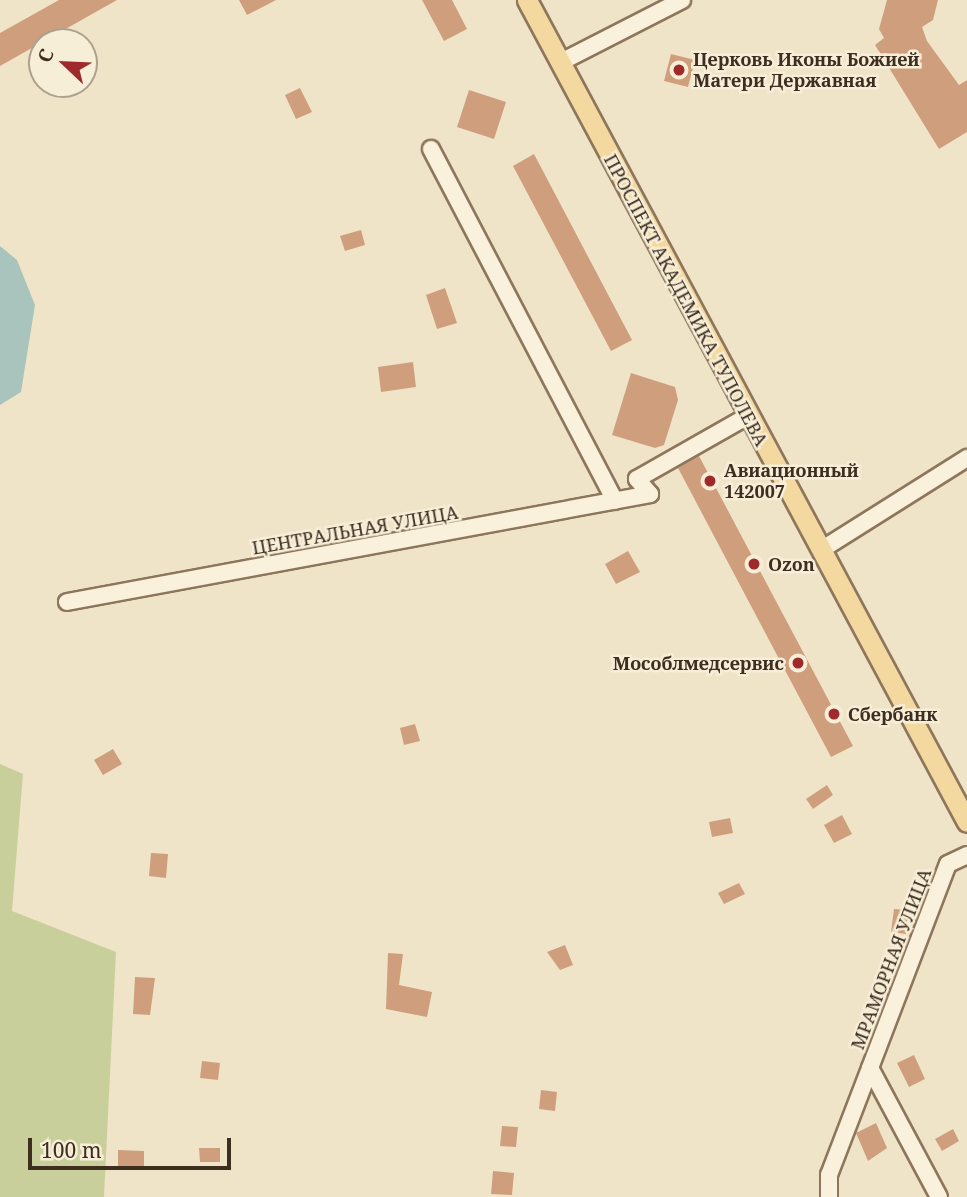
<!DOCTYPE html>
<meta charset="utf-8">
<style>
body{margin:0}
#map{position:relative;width:967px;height:1197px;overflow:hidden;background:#f0e4c8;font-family:"Noto Serif",serif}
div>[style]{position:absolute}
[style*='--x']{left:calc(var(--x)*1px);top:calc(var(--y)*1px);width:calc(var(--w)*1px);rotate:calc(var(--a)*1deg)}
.green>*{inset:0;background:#c9cf9b}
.water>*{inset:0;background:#a9c4bc}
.building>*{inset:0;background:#cf9f7d}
.roads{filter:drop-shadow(2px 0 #8d765c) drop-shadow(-2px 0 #8d765c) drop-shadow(0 2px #8d765c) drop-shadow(0 -2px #8d765c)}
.minor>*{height:16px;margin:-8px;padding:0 8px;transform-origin:8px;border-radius:8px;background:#faf1dc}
.major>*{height:19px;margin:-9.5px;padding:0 9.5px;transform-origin:9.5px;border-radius:9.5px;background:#f3d9a0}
.dots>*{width:19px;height:19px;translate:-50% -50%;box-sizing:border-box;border:4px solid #f7eed8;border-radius:50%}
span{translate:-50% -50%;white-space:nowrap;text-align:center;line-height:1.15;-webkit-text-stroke:5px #f7eed8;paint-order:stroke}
.poi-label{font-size:18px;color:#3d2e20;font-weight:700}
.left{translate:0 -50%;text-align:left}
.right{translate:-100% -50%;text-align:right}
.street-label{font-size:18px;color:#3d2e20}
.north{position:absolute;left:28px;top:28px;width:70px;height:70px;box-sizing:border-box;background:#f7eed8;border:2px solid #ada18e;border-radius:50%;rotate:293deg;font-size:19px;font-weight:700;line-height:28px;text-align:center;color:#3d2e20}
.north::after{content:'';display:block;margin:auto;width:24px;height:32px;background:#9e2a2b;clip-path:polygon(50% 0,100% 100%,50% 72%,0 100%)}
.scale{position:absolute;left:28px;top:1138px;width:203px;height:32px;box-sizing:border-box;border:4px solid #3d2e20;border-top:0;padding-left:9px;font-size:21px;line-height:24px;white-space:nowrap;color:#3d2e20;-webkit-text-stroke:5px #f7eed8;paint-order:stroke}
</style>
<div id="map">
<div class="green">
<div style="clip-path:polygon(0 764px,23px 774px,12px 911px,116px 952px,104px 1197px,0 1197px)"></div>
</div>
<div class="water">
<div style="clip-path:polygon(0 246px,17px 260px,35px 305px,21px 392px,0 405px)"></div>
</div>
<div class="building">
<div style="clip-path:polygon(59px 0,117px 0,0 66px,0 33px)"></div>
<div style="clip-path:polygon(239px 0,276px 0,247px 15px)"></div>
<div style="clip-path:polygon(422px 0,452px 0,467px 29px,444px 41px)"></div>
<div style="clip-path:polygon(887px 0,938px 0,933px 20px,922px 27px,927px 41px,959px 85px,967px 80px,967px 132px,939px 149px,875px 45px,884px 38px,879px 29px)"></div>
<div style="clip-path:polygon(671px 54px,695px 60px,688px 87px,664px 81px)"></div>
<div style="clip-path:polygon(300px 88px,312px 112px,296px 119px,285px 95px)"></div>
<div style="clip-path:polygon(469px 90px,506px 102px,494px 139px,457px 127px)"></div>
<div style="clip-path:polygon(534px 154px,632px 340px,611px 351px,513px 166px)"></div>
<div style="clip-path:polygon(361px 230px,365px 245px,345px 251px,340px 236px)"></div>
<div style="clip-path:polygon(445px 288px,457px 323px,437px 329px,426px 295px)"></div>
<div style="clip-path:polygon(413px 362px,416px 387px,381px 392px,378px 367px)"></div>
<div style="clip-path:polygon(631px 373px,675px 387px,678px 400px,664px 445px,655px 448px,612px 435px)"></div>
<div style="clip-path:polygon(699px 456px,853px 746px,831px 757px,678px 468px)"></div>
<div style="clip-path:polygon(628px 551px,640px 572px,616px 584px,605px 564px)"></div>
<div style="clip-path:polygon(415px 724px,420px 741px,404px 745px,400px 728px)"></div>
<div style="clip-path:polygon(113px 749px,122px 764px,103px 775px,94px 760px)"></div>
<div style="clip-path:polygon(827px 785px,833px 795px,813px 809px,806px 799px)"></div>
<div style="clip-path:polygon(842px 815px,852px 834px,834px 843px,824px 825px)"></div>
<div style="clip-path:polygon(730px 818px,733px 833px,712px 837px,709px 822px)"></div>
<div style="clip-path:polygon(151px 853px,168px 854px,166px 878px,149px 876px)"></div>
<div style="clip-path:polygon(739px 883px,745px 894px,724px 904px,718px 893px)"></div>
<div style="clip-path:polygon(894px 909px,908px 910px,906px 934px,891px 932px)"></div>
<div style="clip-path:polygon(565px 945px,573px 965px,560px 970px,547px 952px)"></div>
<div style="clip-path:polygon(388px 953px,403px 954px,399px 985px,432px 992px,427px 1017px,386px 1009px)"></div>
<div style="clip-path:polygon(135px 977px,155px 978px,150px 1015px,133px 1014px)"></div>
<div style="clip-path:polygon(914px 1055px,925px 1079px,909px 1087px,897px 1063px)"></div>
<div style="clip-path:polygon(202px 1061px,220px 1063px,218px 1080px,200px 1078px)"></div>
<div style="clip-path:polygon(541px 1090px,557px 1092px,555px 1111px,539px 1109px)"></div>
<div style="clip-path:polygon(876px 1123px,887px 1148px,868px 1161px,856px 1133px)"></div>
<div style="clip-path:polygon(502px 1126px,518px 1127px,516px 1147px,500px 1146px)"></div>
<div style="clip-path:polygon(953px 1129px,959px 1141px,942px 1151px,935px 1139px)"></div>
<div style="clip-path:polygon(199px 1148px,220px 1148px,220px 1162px,200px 1162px)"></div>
<div style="clip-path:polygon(118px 1150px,144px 1151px,144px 1166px,118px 1166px)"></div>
<div style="clip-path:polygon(493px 1171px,514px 1173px,512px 1195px,491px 1194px)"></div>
</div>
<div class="roads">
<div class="minor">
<div style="--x:561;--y:62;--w:136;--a:-27.1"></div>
<div style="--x:431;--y:149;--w:397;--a:62.4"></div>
<div style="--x:821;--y:550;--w:173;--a:-32.2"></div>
<div style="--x:67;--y:602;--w:593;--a:-10.49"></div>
<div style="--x:650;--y:494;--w:20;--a:-131"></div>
<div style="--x:637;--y:479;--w:125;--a:-29.6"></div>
<div style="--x:829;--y:1197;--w:22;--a:-90"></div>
<div style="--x:829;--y:1175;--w:115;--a:-69"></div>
<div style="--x:939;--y:1197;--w:146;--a:-118.1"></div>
<div style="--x:870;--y:1068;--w:218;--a:-69.1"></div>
<div style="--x:948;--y:864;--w:21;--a:-25"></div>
</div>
<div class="major">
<div style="--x:527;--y:0;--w:932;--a:61.84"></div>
</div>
</div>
<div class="dots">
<div style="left:679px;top:70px;background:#9e2a2b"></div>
<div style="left:710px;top:481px;background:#9e2a2b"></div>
<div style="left:754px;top:564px;background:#9e2a2b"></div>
<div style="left:798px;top:663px;background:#9e2a2b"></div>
<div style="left:834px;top:714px;background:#9e2a2b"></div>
</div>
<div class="poi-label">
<span class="left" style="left:693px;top:70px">Церковь Иконы Божией<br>Матери Державная</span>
<span class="left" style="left:724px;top:481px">Авиационный<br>142007</span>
<span class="left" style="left:768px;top:564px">Ozon</span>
<span class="right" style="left:784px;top:663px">Мособлмедсервис</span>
<span class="left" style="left:848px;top:714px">Сбербанк</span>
</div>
<div class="street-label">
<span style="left:686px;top:300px;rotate:62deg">ПРОСПЕКТ АКАДЕМИКА ТУПОЛЕВА</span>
<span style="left:355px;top:530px;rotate:-10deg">ЦЕНТРАЛЬНАЯ УЛИЦА</span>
<span style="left:891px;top:959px;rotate:-69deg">МРАМОРНАЯ УЛИЦА</span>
</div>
<div class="north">С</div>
<div class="scale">100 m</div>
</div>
